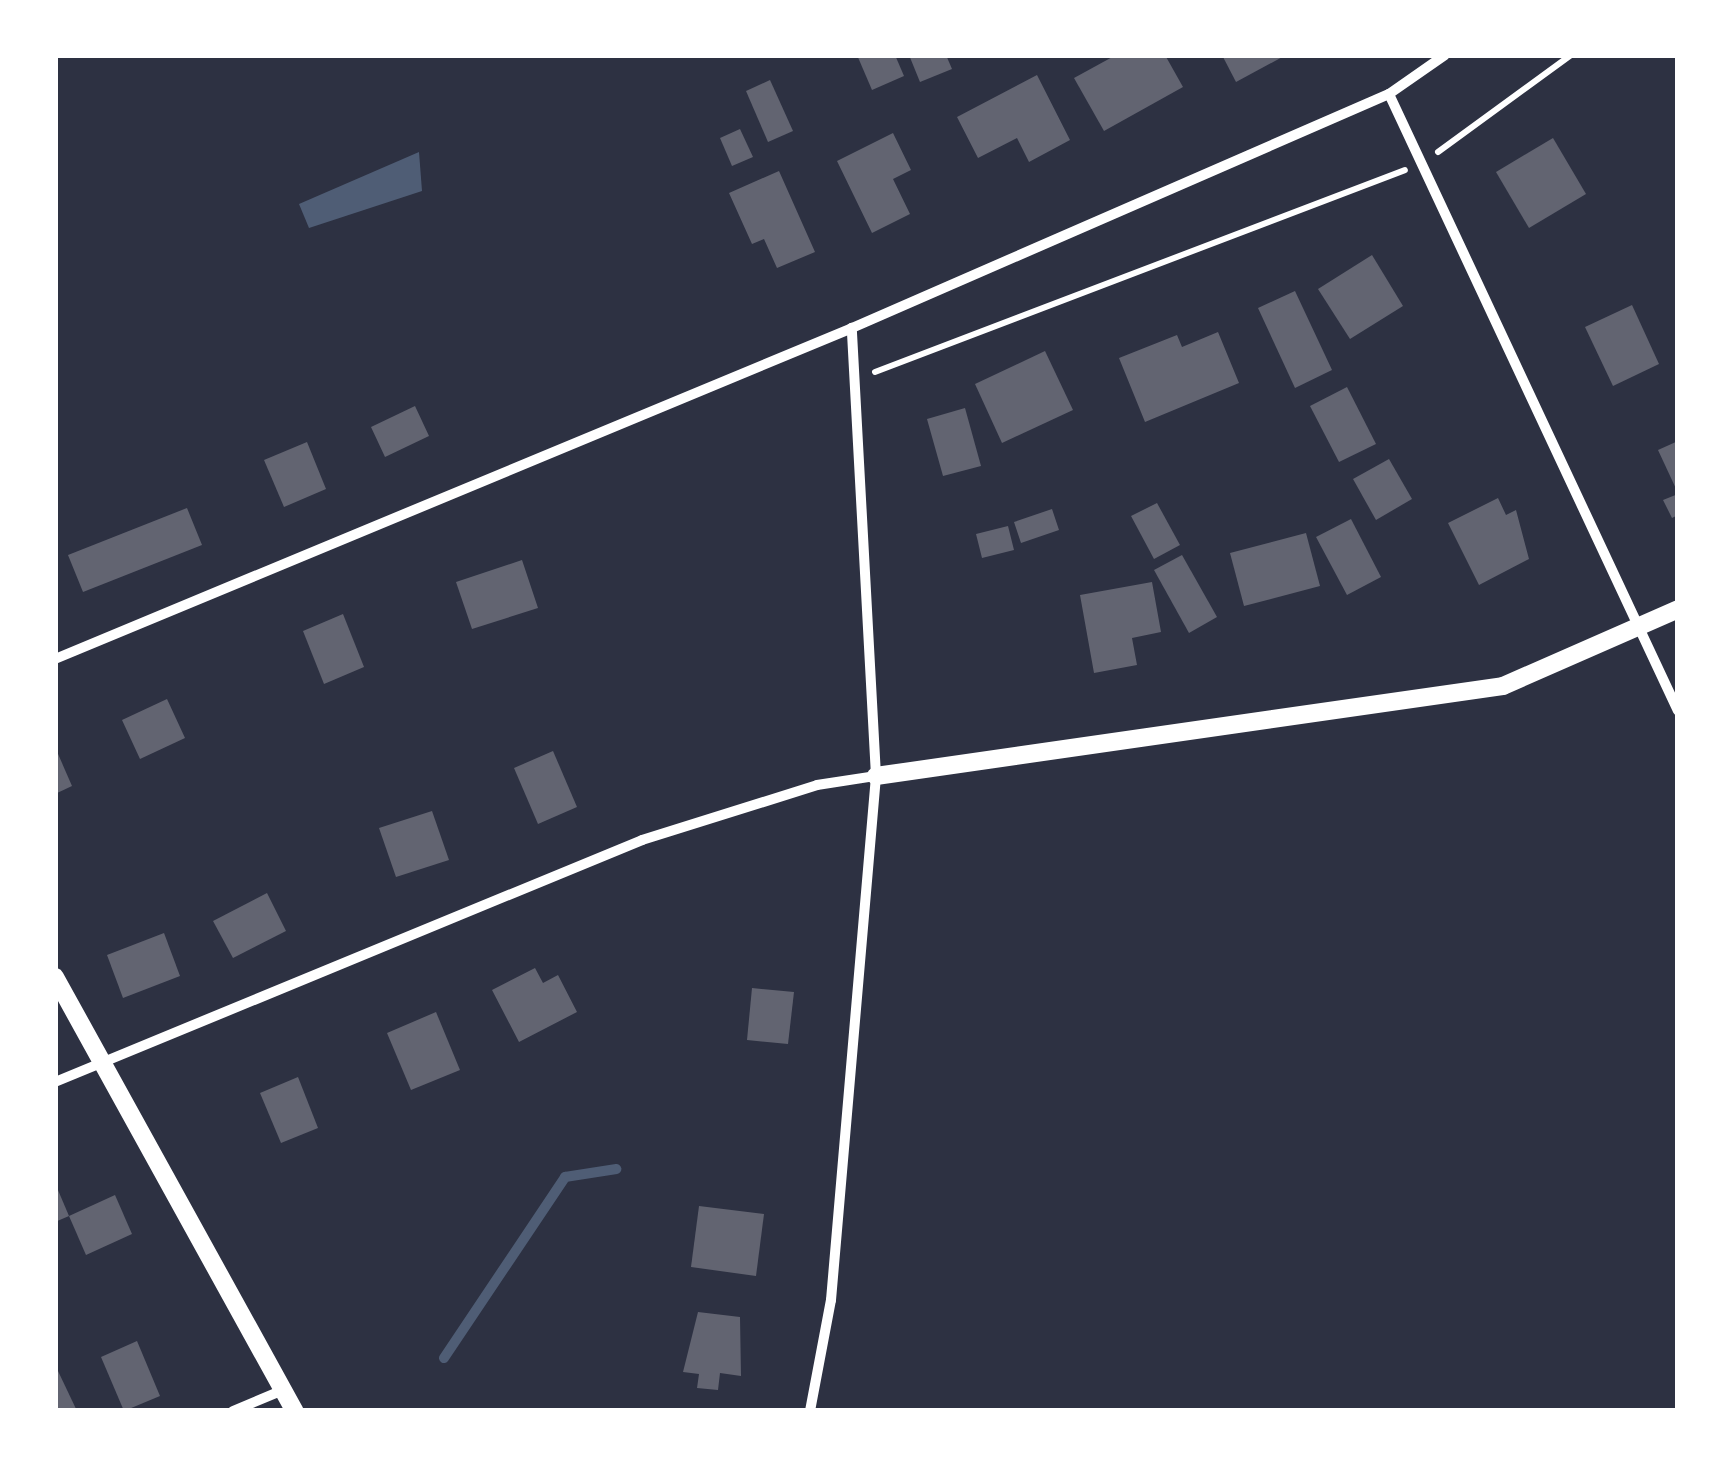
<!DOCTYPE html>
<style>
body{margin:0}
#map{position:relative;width:1733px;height:1466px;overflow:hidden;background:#2d3142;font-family:"PT Sans Narrow",sans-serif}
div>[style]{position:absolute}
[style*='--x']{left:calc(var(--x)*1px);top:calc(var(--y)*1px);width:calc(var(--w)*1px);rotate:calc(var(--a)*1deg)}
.water>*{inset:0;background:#4f5d75}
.stream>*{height:10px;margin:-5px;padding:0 5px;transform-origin:5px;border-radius:5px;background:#4f5d75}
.building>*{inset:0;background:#626471}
.path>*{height:6px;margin:-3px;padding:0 3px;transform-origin:3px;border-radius:3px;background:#fff}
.minor>*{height:10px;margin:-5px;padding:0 5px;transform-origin:5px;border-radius:5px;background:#fff}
.tertiary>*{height:18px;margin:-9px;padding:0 9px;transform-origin:9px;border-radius:9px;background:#fff}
span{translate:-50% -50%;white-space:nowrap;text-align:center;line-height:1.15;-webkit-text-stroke:8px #fff;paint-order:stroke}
.frame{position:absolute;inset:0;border:58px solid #fff;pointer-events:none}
</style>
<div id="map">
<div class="water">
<div style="clip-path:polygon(419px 152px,422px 191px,309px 228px,299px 204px)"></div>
</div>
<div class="stream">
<div style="--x:444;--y:1358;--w:218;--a:-56.2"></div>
<div style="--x:565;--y:1177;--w:52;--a:-8.9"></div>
</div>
<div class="building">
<div style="clip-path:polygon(857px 55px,895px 55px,904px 76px,872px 90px)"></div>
<div style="clip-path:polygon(909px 55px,946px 55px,952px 69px,920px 82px)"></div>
<div style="clip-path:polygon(1116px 55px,1165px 55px,1183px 87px,1104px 131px,1074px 78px)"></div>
<div style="clip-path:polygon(1222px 55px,1286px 55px,1236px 82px)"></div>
<div style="clip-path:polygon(1037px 75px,1070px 140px,1029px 162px,1017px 138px,978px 158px,957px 117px)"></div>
<div style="clip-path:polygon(770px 80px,793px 131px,768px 142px,746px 91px)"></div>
<div style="clip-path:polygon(740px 129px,753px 157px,732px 166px,720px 138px)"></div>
<div style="clip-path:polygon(893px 133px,911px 170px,893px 179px,910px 214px,872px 233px,837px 161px)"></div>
<div style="clip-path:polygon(1553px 138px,1586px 194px,1529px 228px,1496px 172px)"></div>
<div style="clip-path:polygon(779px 171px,815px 252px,777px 268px,764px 239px,752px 244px,729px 193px)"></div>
<div style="clip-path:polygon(1372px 255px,1403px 306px,1350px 339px,1318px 289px)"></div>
<div style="clip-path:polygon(1295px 291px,1332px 370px,1295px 388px,1258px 308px)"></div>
<div style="clip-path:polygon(1632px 305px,1659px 364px,1613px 386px,1585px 327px)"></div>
<div style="clip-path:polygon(1218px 332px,1239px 383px,1145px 422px,1119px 358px,1177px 335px,1182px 347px)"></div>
<div style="clip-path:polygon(1045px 351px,1073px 410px,1002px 443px,975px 384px)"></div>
<div style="clip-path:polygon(1347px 387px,1376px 444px,1339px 462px,1310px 406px)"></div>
<div style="clip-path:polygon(415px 406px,429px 436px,385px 457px,371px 427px)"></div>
<div style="clip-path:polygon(965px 408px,981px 466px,943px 476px,927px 419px)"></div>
<div style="clip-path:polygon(1678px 441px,1678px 493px,1658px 450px)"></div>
<div style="clip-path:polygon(307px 442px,326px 489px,284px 507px,264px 460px)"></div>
<div style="clip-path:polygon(1389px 459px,1412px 499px,1376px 520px,1353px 479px)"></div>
<div style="clip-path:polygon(1678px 494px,1678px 515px,1672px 518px,1663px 500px)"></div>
<div style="clip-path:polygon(1498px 498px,1506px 515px,1516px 510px,1529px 559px,1479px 585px,1448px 523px)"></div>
<div style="clip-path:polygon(1157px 503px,1180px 545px,1154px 559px,1131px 516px)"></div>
<div style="clip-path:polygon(187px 508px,202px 545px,83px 592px,68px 555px)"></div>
<div style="clip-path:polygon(1052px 509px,1059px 530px,1021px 543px,1014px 522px)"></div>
<div style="clip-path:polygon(1351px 519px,1381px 577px,1347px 595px,1316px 537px)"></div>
<div style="clip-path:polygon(1008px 526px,1014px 550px,982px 558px,976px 534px)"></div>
<div style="clip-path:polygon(1306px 533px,1320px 586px,1244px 606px,1230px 553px)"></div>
<div style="clip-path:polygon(1182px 555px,1217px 617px,1189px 633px,1154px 570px)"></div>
<div style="clip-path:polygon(522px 560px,538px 608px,472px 629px,456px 582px)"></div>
<div style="clip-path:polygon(1152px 582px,1161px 632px,1132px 638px,1137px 665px,1094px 673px,1080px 595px)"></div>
<div style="clip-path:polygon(343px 614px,364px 667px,324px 684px,303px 631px)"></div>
<div style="clip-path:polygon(167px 699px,185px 738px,140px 759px,122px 720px)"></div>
<div style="clip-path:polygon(55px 747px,72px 786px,55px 794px)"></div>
<div style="clip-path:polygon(553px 751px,577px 807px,538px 824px,514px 768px)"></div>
<div style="clip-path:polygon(432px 811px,449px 860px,396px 877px,379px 828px)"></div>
<div style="clip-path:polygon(267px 893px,286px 931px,233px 958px,213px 921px)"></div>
<div style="clip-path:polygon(164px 933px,180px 976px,123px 998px,107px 955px)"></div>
<div style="clip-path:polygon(535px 968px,543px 983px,558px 975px,577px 1012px,519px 1042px,492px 990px)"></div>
<div style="clip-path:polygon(752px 988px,794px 992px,788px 1044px,747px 1040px)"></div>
<div style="clip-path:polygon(436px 1012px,460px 1070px,411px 1090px,387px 1033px)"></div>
<div style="clip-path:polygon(298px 1077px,318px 1128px,281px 1143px,260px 1093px)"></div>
<div style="clip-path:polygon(55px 1183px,69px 1216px,55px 1222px)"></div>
<div style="clip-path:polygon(115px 1195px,132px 1234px,86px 1255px,69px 1216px)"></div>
<div style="clip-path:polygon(699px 1206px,764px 1214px,756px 1276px,691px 1267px)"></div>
<div style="clip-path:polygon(698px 1312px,740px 1317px,741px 1376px,720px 1373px,718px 1390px,697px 1388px,699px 1374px,683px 1372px)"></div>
<div style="clip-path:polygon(137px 1341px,160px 1396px,124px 1411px,101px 1357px)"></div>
<div style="clip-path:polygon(58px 1371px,77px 1411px,55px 1411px)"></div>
</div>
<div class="path">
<div style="--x:1438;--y:152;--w:165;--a:-36.1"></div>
<div style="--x:875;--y:372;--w:567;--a:-20.86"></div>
</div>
<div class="minor">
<div style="--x:1389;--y:94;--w:681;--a:64.9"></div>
<div style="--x:55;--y:659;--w:863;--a:-22.55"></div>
<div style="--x:852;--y:328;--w:586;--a:-23.55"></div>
<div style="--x:1389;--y:94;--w:68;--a:-34.9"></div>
<div style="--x:55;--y:1082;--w:635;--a:-22.4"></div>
<div style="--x:642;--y:840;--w:183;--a:-17.4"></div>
<div style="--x:817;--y:785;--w:60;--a:-8.7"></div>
<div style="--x:233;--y:1411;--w:54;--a:-22.8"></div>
<div style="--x:810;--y:1411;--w:113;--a:-79.3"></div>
<div style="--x:831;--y:1300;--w:526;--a:-85.09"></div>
<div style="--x:876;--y:776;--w:449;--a:-93.1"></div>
</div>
<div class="tertiary">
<div style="--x:876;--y:776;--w:633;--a:-8.17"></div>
<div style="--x:1503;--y:686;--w:191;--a:-23.7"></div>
<div style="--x:55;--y:977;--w:496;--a:61.1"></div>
</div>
<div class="frame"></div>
</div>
